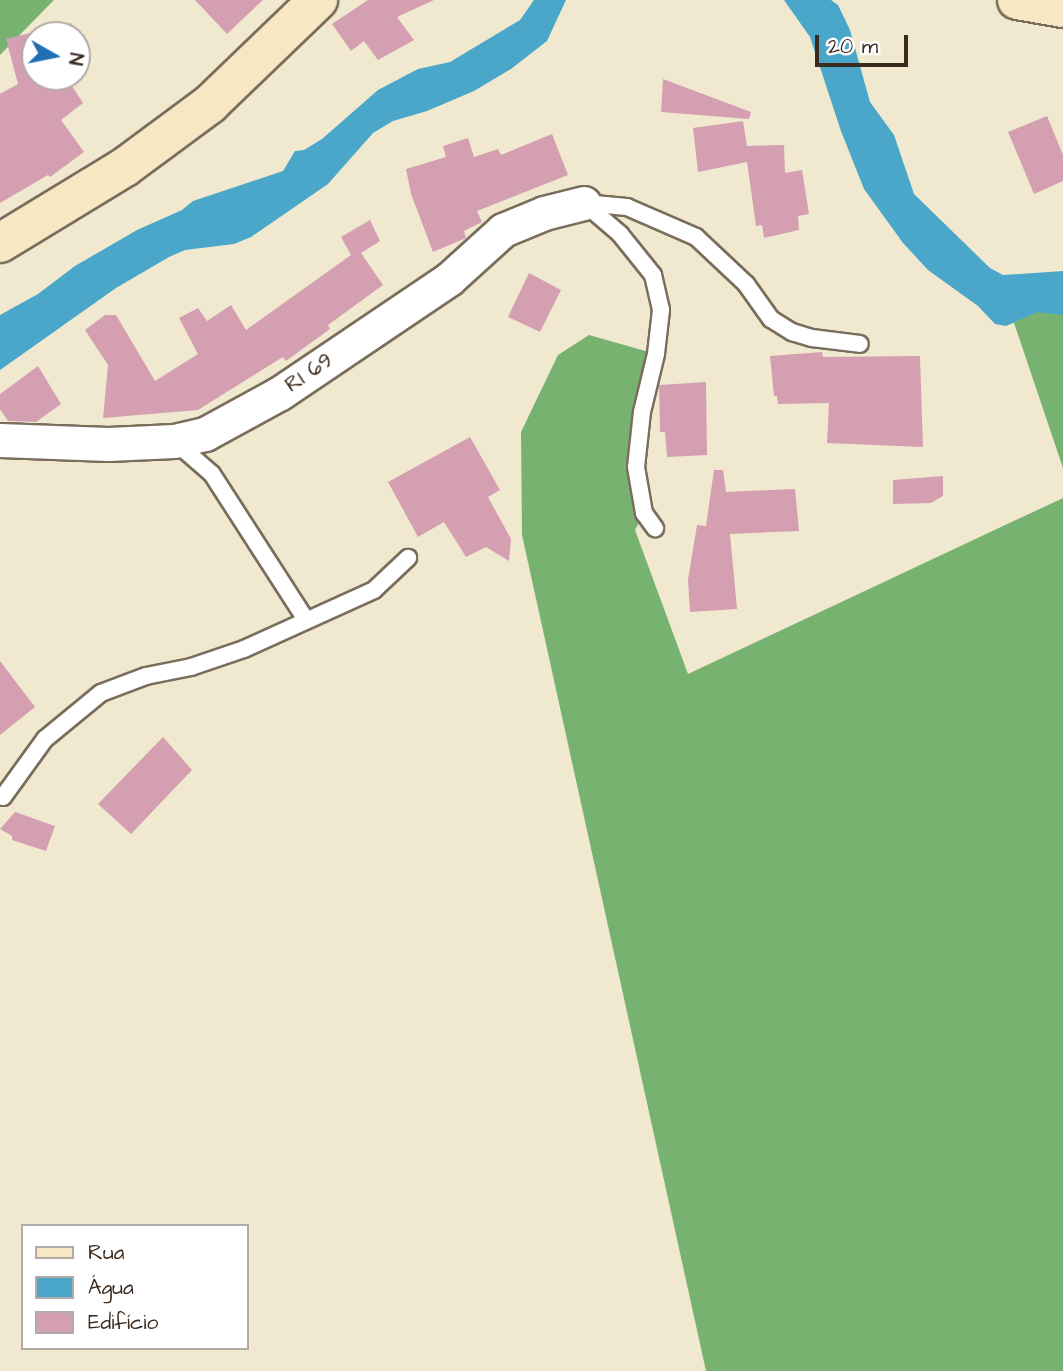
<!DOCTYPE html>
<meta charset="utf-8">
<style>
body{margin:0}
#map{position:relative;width:1063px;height:1371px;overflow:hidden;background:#f0e9d0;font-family:"Architects Daughter",sans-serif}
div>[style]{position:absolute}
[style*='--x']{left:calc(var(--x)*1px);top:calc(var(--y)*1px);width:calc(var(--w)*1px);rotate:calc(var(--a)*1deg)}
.forest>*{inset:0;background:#78b271}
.water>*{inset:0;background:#4aa7c9}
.stream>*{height:10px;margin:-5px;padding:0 5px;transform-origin:5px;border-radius:5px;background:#4aa7c9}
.building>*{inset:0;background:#d49fb0}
.roads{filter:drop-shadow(2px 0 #7a6d5c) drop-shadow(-2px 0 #7a6d5c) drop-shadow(0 2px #7a6d5c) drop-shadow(0 -2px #7a6d5c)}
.lane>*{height:16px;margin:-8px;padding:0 8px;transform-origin:8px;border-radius:8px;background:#fff}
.street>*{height:33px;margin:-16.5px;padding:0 16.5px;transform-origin:16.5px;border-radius:16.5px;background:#fff}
.secondary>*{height:38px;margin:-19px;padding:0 19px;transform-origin:19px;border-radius:19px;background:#f7e8c3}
span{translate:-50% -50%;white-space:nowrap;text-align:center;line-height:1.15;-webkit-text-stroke:5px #fff;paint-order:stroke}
.street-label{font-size:21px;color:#3b2a1e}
.legend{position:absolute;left:21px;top:1224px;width:228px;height:126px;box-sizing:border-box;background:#fff;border:2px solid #b1aaa5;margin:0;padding:9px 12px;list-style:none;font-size:21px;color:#3b2a1e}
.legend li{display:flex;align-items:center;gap:14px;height:35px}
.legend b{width:35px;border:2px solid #b1aaa5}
.north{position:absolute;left:21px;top:21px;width:70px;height:70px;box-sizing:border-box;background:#fff;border:2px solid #b1aaa5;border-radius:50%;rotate:99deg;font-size:19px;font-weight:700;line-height:28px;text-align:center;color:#3b2a1e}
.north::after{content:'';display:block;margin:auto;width:24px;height:32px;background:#1f6fb2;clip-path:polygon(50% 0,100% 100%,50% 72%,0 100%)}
.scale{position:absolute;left:815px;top:35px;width:93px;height:32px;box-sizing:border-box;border:4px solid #3b2a1e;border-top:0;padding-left:9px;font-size:21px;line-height:24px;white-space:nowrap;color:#3b2a1e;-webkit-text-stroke:5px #fff;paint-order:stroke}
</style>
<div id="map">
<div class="forest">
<div style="clip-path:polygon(0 0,54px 0,0 55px)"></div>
<div style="clip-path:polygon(1008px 305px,1063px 310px,1063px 468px)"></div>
<div style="clip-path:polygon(589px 335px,656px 354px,642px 412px,644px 513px,635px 530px,688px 674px,1063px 498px,1063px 1371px,706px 1371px,522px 535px,521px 432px,558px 355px)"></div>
</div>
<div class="water">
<div style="clip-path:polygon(534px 0,566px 0,547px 41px,511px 69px,474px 91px,427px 111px,393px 121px,373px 133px,328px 184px,251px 237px,234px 244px,185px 250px,169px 257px,116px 288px,0 370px,0 315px,38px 294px,75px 266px,137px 230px,182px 210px,193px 201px,283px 171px,295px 151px,304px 150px,322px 139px,378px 90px,418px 69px,450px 62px,520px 20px)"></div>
<div style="clip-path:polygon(784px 0,831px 0,838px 5px,850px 30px,870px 102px,894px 135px,914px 194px,990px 268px,1003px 275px,1063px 271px,1063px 306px,1051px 306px,1006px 326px,995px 324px,978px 306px,928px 270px,903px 243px,864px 189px,841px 131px,810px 37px)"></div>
</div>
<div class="stream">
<div style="--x:1036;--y:307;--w:27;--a:6"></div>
</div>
<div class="building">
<div style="clip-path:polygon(195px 0,263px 0,227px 34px)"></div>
<div style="clip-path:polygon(368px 0,434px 0,397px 17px,414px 40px,378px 60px,364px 41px,351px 51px,332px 24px)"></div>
<div style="clip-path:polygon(71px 23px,74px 35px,35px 35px,35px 77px,66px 77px,83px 103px,61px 120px,84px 152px,50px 177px,48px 175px,0 203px,0 94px,18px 84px,6px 39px)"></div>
<div style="clip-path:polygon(663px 79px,751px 112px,749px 119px,661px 112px)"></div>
<div style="clip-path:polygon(1047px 116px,1063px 155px,1063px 181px,1034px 194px,1008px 132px)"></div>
<div style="clip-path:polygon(743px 121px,747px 146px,784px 145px,785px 173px,802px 170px,809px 214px,798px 216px,799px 230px,764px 238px,762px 225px,756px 226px,747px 162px,698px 172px,693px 128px)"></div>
<div style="clip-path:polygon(552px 134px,568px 175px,477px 211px,482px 222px,464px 231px,466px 238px,433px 252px,411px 194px,406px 169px,446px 157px,443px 146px,468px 138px,474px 157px,498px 149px,501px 155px)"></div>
<div style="clip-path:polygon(370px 220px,380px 241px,361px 253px,383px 285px,328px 325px,330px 329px,286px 361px,283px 357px,198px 410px,103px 418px,108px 365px,85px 330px,105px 315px,116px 315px,155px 381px,198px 354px,179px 318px,198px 308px,207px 321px,231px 305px,246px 330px,351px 255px,341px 237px)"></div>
<div style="clip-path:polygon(529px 273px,561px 290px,540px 332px,508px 317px)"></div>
<div style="clip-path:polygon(822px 352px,823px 357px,920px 356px,923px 447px,827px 443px,829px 403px,778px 404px,777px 396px,774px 396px,770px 356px)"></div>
<div style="clip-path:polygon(38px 366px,61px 404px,36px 422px,8px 421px,0 409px,0 394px)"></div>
<div style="clip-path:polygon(706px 382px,707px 455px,667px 457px,665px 432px,660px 432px,659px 385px)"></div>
<div style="clip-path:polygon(470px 437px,500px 490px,488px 497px,511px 539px,509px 561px,486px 547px,466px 557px,444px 522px,418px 537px,388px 482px)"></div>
<div style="clip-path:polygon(714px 470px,723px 470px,726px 492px,795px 489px,799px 531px,730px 534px,737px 609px,690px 612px,688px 580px,691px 561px,697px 525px,706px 526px)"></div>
<div style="clip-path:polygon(943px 476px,943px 496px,931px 503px,893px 504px,893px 480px)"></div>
<div style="clip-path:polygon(0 661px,35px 707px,0 735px)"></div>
<div style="clip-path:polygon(163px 737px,192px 770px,131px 834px,98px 804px)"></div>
<div style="clip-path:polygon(15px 812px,55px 826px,46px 851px,12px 840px,12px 836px,0 829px)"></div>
</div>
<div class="roads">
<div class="lane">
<div style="--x:584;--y:203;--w:48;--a:40.7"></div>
<div style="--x:620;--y:234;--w:53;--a:51.2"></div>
<div style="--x:653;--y:275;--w:36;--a:77"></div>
<div style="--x:661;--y:310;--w:44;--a:96.5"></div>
<div style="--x:656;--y:354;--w:60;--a:103.6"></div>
<div style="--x:642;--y:412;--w:55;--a:96.2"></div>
<div style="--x:636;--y:467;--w:47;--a:80.1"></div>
<div style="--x:644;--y:513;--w:19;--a:54"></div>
<div style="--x:584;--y:203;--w:43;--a:5.3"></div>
<div style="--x:627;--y:207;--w:75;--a:23.5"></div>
<div style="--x:696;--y:237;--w:69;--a:43.2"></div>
<div style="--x:746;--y:284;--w:43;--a:54.5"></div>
<div style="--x:771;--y:319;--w:25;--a:32"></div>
<div style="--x:792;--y:332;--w:21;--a:17"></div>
<div style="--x:812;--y:338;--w:48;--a:7.1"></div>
<div style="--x:174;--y:441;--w:50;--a:41"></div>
<div style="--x:212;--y:474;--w:174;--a:57.2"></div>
<div style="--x:3;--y:797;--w:72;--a:-54.1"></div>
<div style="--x:45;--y:739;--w:72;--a:-39.4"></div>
<div style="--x:101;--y:693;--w:48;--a:-20.7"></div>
<div style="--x:146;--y:676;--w:46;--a:-11.3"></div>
<div style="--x:191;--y:667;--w:56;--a:-18.8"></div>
<div style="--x:244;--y:649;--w:143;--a:-24.4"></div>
<div style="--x:374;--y:590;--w:47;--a:-43.3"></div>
</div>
<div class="street">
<div style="--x:0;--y:440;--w:108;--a:2.1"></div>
<div style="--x:108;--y:444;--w:66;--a:-2.6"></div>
<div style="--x:174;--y:441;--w:32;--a:-13"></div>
<div style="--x:205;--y:434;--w:85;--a:-28.7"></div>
<div style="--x:280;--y:393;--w:204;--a:-34"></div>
<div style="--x:449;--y:279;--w:73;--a:-42.2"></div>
<div style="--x:503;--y:230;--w:44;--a:-22.5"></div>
<div style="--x:544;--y:213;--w:41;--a:-14"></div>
</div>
<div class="secondary">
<div style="--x:1017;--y:0;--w:47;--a:9.9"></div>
<div style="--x:0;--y:243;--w:146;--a:-31.3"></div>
<div style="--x:125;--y:167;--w:106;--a:-36.5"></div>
<div style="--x:210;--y:104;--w:150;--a:-43.9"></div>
</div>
</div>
<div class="street-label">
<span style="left:309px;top:373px;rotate:-34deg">RI 69</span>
</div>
<ul class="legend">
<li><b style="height:9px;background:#f7e8c3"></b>Rua</li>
<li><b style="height:19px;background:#4aa7c9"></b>Água</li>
<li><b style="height:19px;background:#d49fb0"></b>Edifício</li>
</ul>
<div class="north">N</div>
<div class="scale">20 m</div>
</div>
